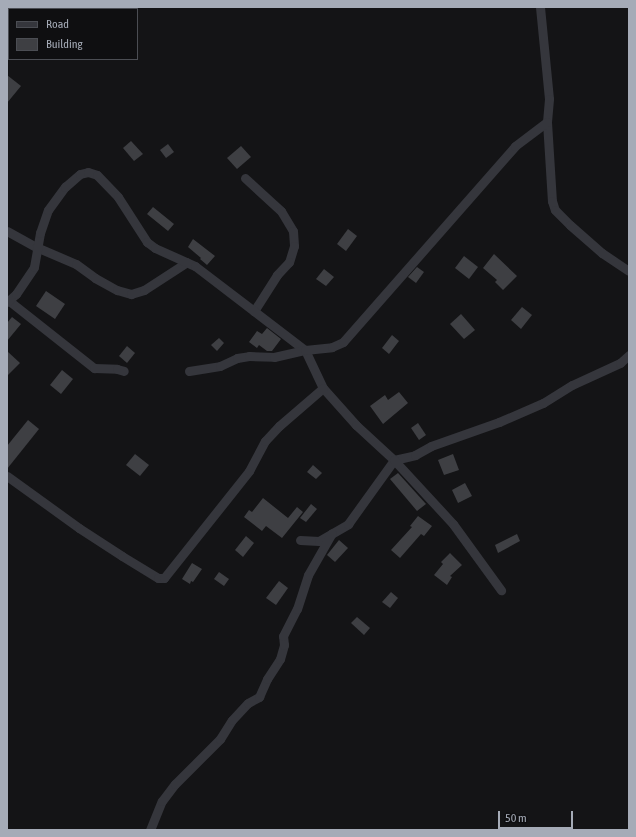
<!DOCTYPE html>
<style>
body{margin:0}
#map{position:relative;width:636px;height:837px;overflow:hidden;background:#141416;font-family:"Asap Condensed",sans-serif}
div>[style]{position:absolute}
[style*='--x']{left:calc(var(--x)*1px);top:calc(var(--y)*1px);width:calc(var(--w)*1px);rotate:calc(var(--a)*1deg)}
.building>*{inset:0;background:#3e3f43}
.minor>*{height:9px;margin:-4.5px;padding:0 4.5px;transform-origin:4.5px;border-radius:4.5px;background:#35363c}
span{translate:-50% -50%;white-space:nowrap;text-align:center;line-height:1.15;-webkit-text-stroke:3.5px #0f0f11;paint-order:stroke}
.frame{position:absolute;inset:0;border:8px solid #a5abb7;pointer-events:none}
.legend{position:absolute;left:8px;top:8px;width:130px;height:52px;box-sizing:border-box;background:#0f0f11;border:1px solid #4b4d53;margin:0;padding:5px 7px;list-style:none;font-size:12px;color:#a5abb7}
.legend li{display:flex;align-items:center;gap:8px;height:20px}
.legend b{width:20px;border:1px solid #4b4d53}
.scale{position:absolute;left:498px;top:811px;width:75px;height:18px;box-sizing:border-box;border:2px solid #a5abb7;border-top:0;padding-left:5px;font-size:12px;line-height:14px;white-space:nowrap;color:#a5abb7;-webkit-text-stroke:3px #0f0f11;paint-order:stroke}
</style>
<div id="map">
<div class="building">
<div style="clip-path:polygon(7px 75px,21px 86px,7px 103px)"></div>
<div style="clip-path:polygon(131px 141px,143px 154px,134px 161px,123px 148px)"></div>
<div style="clip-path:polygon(168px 144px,174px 152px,166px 158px,160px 150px)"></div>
<div style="clip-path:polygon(241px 146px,251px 157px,237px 169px,227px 158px)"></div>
<div style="clip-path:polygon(153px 207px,174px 224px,168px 231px,147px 214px)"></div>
<div style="clip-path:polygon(348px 229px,357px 236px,346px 251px,337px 244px)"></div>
<div style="clip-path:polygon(193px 239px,215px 256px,207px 265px,200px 259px,201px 258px,188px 247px)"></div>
<div style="clip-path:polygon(494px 254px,517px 276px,503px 290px,495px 282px,497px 280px,483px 268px)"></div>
<div style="clip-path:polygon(464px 256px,478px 267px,469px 279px,455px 268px)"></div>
<div style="clip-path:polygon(417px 267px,424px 272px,416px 283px,408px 277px)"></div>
<div style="clip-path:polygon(324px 269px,334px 277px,326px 286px,316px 279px)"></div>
<div style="clip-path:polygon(46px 291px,65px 304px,55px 319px,36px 306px)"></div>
<div style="clip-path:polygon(522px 307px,532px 315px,521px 329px,511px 320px)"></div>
<div style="clip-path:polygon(461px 314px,475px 330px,464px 339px,450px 324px)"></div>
<div style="clip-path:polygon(12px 317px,21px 324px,7px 341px,7px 323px)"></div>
<div style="clip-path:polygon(267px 328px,281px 339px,272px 351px,267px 351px,259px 345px,257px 348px,249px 342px,257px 331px,262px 334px)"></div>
<div style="clip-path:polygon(392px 335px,399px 341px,389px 354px,382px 348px)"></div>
<div style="clip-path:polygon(219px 338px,224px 343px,217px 351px,211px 345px)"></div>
<div style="clip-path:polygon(127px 346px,135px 353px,127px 363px,119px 356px)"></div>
<div style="clip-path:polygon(7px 351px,20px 363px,7px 376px)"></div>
<div style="clip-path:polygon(62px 370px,73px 379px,61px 394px,50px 385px)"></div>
<div style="clip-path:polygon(399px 392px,408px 403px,383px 424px,370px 406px,385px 395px,388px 400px)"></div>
<div style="clip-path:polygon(28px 420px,39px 429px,7px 469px,7px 446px)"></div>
<div style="clip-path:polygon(418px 423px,426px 435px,419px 440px,411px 428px)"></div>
<div style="clip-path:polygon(135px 454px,149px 465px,140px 476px,126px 465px)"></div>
<div style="clip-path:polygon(453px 454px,459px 470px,444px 475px,438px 460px)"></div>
<div style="clip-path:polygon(313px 465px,322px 473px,316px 479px,307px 472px)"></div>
<div style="clip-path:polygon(398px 473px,426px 504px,417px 511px,390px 479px)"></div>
<div style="clip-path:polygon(465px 483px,472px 496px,458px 503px,452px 490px)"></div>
<div style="clip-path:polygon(263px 498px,288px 518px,297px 507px,303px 512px,282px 538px,266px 526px,262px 531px,244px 517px,249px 510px,252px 512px)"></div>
<div style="clip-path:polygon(311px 504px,317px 509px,306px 522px,300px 518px)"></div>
<div style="clip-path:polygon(418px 516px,432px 526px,424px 536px,421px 534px,400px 558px,391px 550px,412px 527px,410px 526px)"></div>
<div style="clip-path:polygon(517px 534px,520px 541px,498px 553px,495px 545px)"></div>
<div style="clip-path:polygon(246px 536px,254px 543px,243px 557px,235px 550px)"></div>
<div style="clip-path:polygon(339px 540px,348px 548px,335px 562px,327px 555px)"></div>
<div style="clip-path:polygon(450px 553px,462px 565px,450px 576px,452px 577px,447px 585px,434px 575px,443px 564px,441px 562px)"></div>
<div style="clip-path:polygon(192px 563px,202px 569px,193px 582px,191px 581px,190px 584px,182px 579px)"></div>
<div style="clip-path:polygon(219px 572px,229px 579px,224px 586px,214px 579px)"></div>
<div style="clip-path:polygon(279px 581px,288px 588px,276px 605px,266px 598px)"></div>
<div style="clip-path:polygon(391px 592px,398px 598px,390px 608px,382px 602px)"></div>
<div style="clip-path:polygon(357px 617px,370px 628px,364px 635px,351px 623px)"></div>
</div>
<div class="minor">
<div style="--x:540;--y:7;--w:92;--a:84.4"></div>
<div style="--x:549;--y:99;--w:23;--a:95"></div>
<div style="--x:547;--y:122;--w:79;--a:86.4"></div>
<div style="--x:552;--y:201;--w:9;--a:72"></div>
<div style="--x:555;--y:210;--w:21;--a:45"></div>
<div style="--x:570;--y:225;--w:43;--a:41.2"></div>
<div style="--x:602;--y:253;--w:32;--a:34"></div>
<div style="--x:245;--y:178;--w:49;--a:42.5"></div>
<div style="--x:281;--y:211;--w:23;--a:59"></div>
<div style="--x:293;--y:231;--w:15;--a:86"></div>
<div style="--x:294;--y:246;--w:17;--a:107"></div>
<div style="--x:289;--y:262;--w:18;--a:133"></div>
<div style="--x:277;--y:275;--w:43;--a:122.6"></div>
<div style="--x:7;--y:231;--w:33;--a:29"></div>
<div style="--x:36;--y:247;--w:43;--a:23"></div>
<div style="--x:76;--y:264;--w:24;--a:36"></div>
<div style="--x:95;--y:278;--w:25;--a:29"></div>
<div style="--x:117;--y:290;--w:15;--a:16"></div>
<div style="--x:131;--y:294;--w:14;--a:-17"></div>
<div style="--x:144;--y:290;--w:51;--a:-33.1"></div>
<div style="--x:8;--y:300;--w:110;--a:38.3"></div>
<div style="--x:94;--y:368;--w:23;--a:2"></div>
<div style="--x:117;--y:369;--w:7;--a:16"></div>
<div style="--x:7;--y:302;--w:12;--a:-42"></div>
<div style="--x:16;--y:294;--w:32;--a:-56"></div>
<div style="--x:34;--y:267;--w:35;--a:-80"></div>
<div style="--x:40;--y:233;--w:24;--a:-71"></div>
<div style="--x:48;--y:210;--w:29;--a:-54"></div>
<div style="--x:65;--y:187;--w:20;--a:-41"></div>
<div style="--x:80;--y:174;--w:8;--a:-14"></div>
<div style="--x:88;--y:172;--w:9;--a:18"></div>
<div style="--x:97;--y:175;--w:30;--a:46"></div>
<div style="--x:118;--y:197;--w:54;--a:57.2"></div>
<div style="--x:147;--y:242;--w:10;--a:37"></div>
<div style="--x:155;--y:248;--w:44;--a:24.2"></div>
<div style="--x:195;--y:266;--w:138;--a:37.4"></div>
<div style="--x:305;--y:350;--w:42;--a:64.7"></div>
<div style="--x:323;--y:388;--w:50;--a:48.3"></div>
<div style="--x:356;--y:425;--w:52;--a:42.6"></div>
<div style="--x:394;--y:460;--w:22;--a:-13"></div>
<div style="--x:415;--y:455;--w:18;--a:-29"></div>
<div style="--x:431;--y:446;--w:72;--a:-19.4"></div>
<div style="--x:499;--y:422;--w:48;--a:-23.4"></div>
<div style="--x:543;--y:403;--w:34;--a:-32"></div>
<div style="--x:572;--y:385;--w:53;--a:-24.6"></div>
<div style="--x:620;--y:363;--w:12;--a:-42"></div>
<div style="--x:189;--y:371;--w:31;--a:-9"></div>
<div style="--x:220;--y:366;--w:19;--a:-25"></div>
<div style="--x:237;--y:358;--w:12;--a:-9"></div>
<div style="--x:249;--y:356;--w:25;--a:2"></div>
<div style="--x:274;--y:357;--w:32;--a:-13"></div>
<div style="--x:305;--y:350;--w:27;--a:-6"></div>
<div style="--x:332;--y:347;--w:12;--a:-24"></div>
<div style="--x:343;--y:342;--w:261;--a:-48.7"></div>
<div style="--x:515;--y:146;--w:40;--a:-37"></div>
<div style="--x:7;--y:476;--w:89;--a:35.8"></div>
<div style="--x:79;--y:528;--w:51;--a:33.1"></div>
<div style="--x:122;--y:556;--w:42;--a:31.4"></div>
<div style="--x:158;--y:578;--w:6;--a:0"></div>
<div style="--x:164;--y:578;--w:137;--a:-51.5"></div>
<div style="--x:249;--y:471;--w:34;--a:-62"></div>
<div style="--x:265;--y:441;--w:21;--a:-47"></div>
<div style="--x:279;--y:426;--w:58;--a:-40.8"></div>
<div style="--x:300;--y:540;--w:19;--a:3"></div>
<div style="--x:319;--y:541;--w:34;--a:-30"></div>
<div style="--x:348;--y:524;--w:79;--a:-54.3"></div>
<div style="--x:394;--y:460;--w:87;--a:47.3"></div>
<div style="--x:453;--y:524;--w:82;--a:54"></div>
<div style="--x:150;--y:830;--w:31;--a:-68"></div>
<div style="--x:162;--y:801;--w:21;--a:-53"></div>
<div style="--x:175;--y:784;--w:64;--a:-45"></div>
<div style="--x:220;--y:739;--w:22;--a:-58"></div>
<div style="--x:232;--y:720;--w:23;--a:-47"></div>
<div style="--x:248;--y:703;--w:13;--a:-29"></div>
<div style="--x:259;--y:697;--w:20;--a:-66"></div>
<div style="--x:267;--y:679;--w:24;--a:-57"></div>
<div style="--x:280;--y:659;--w:15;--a:-74"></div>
<div style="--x:284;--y:645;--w:9;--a:-96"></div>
<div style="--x:283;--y:636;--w:30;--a:-63"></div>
<div style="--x:297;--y:609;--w:36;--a:-72"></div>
<div style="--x:308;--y:575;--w:48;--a:-60.3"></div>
</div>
<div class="frame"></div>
<ul class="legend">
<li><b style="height:5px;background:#35363c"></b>Road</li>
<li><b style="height:11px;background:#3e3f43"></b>Building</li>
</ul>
<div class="scale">50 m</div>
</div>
